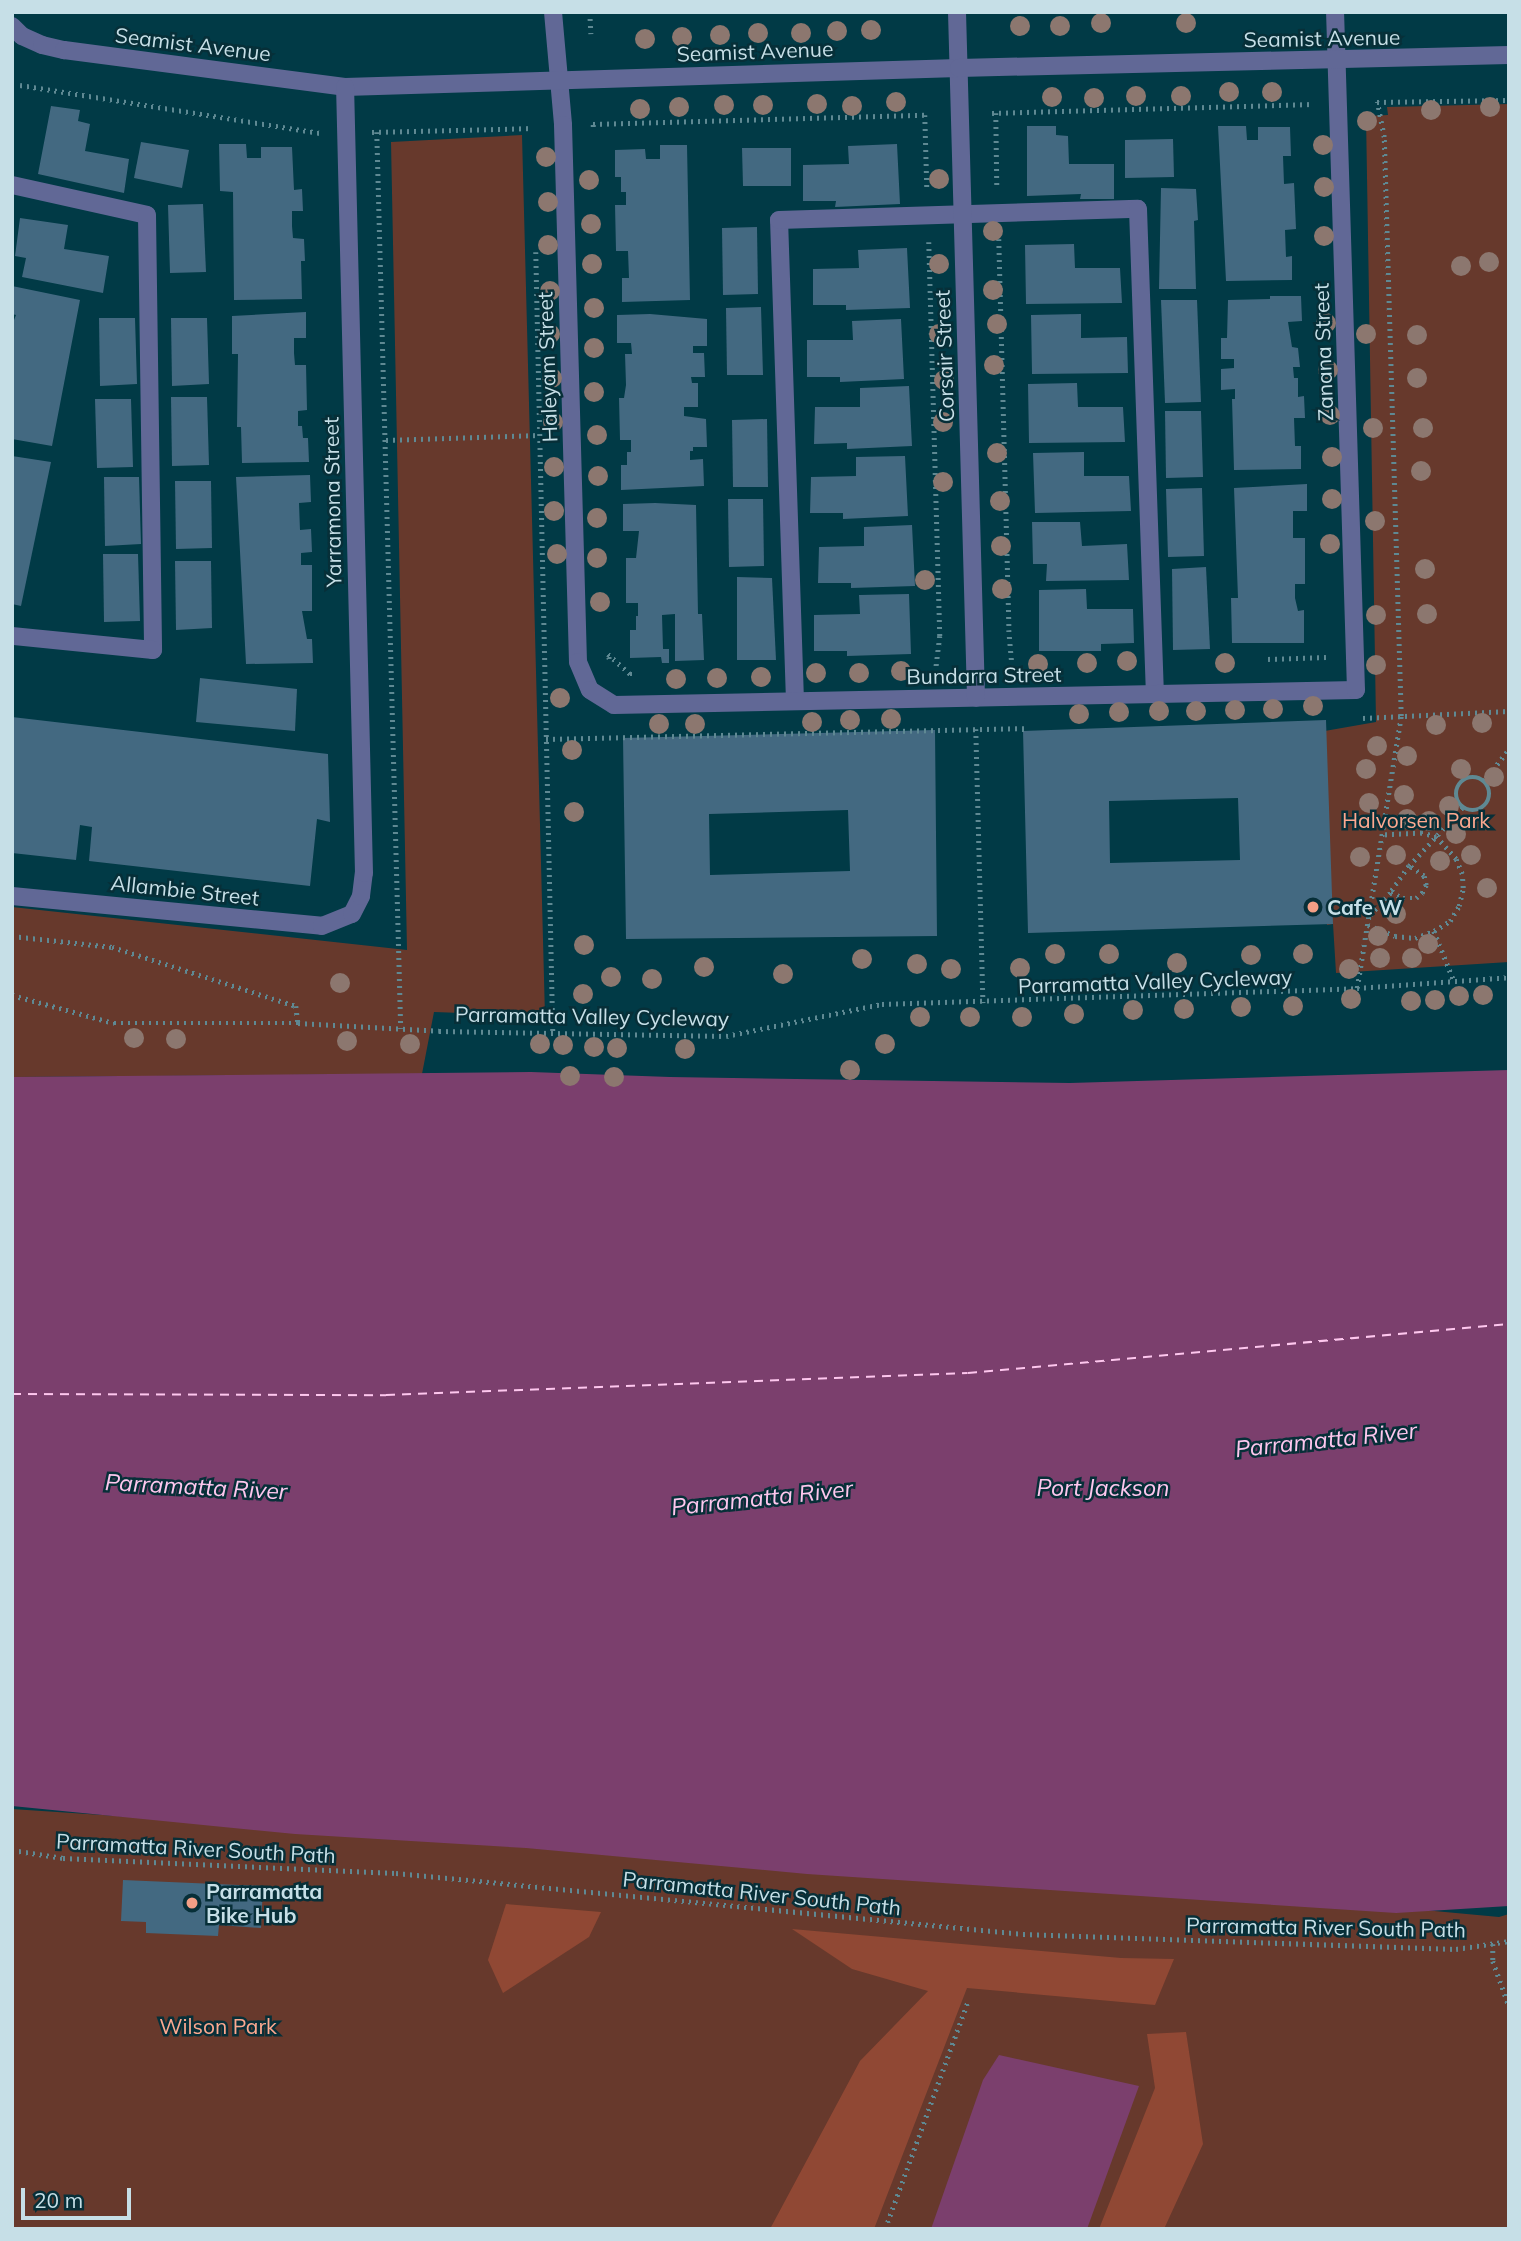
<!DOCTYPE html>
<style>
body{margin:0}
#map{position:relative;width:1521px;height:2241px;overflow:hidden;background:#013a46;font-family:Mulish,sans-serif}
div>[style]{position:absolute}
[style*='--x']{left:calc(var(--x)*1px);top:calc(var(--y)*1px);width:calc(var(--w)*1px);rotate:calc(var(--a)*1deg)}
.green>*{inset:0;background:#67392c}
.forest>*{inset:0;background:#904834}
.water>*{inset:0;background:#7b3f6d}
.ferry>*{height:2px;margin-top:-1px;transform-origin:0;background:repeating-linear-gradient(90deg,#fec7ee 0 9px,transparent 0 16px)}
.building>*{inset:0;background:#436981}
.path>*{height:4.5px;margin-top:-2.25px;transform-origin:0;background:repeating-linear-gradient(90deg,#5f8993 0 2px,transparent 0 7px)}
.path>.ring{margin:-2.25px;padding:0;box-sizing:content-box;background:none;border:4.5px solid #5f8993;border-radius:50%}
.service>*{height:18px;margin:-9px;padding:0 9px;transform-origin:9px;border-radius:9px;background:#616896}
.minor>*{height:18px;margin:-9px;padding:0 9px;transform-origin:9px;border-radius:9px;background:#616896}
.trees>*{width:20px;height:20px;margin:-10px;border-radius:50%;background:#8c776f}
.dots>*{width:19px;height:19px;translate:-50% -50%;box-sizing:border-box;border:4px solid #072f38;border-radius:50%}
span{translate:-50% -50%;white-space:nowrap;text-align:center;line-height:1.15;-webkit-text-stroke:5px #072f38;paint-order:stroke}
.street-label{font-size:21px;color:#c6dfe7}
.park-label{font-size:21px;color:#fda990}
.poi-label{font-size:21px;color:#c6dfe7;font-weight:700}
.left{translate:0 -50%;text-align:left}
.water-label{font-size:23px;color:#fec7ee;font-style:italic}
.frame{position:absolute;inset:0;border:14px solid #c6dfe7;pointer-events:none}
.scale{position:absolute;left:21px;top:2188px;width:110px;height:32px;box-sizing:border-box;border:4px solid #c6dfe7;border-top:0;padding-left:9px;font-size:21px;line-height:24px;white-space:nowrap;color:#c6dfe7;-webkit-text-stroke:5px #072f38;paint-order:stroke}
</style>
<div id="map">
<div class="green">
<div style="clip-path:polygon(1509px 104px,1509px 962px,1336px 973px,1333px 924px,1327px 925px,1319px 732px,1376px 722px,1366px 116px,1388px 115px,1387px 107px)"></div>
<div style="clip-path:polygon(522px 135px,545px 1016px,434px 1012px,422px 1074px,12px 1077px,12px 907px,407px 950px,391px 142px)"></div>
<div style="clip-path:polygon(12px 1809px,1166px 1886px,1499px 1917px,1509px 1914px,1509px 2229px,12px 2229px)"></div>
</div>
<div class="forest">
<div style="clip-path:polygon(506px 1904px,601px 1912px,589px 1937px,503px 1993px,488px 1960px)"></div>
<div style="clip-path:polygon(792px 1929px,1121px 1958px,1174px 1959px,1155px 2005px,967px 1988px,874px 2229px,770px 2229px,860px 2061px,928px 1991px,852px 1969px)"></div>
<div style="clip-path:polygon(1186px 2032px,1203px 2144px,1164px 2229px,1099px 2229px,1155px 2088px,1147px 2034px)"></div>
</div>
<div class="water">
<div style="clip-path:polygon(1509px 1070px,1509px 1906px,1396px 1913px,807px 1874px,526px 1848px,295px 1834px,12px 1806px,12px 1077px,531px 1072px,670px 1077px,1070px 1083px)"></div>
<div style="clip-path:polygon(999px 2055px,1139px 2086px,1087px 2229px,931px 2229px,983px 2080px)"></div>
</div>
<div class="ferry">
<div style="--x:12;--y:1394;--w:374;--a:0.2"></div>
<div style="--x:386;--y:1395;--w:582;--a:-2.16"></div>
<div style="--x:968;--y:1373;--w:543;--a:-5.18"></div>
</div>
<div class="building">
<div style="clip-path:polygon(51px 106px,80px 110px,78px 121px,90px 124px,85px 151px,129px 159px,124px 193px,38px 174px)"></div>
<div style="clip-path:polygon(1027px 126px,1056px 126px,1056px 135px,1068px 136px,1069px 164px,1114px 164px,1114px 199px,1080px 199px,1081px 194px,1027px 196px)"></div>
<div style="clip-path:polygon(1218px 126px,1246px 126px,1247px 140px,1258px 140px,1258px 127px,1290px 127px,1291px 156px,1283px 156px,1284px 184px,1294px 183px,1296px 229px,1285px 230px,1286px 257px,1292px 256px,1292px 280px,1226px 281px)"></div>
<div style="clip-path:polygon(1173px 139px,1174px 177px,1125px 178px,1125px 140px)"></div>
<div style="clip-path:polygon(141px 142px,189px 150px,182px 188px,134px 178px)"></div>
<div style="clip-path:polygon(219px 144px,246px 144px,247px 158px,261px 158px,261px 147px,292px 147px,294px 190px,302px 189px,303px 211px,292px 211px,292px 226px,293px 238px,304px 239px,305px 261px,301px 261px,302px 299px,234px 300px,233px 192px,220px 191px)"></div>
<div style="clip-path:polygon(897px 144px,900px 204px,835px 207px,836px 201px,803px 201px,803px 165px,849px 164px,848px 146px)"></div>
<div style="clip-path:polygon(660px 145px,687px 145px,690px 300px,622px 302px,622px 278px,629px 278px,628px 251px,616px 251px,615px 205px,626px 205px,626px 192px,621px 192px,621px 177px,615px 177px,615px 150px,645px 149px,646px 159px,660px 159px)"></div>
<div style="clip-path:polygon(742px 148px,791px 148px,791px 186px,743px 186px)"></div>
<div style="clip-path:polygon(1161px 188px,1196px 189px,1198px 220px,1194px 221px,1196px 289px,1159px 289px)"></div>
<div style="clip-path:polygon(203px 204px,206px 272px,170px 273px,168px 205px)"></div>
<div style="clip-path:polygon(20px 218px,68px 225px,64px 249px,109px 256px,103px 293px,22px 277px,26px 258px,15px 256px)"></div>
<div style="clip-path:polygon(757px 227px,758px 294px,723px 295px,722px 228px)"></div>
<div style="clip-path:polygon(1074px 244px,1075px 268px,1120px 268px,1122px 303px,1026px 304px,1025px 245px)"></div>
<div style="clip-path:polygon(907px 248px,910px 308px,846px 310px,846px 305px,813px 305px,813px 269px,859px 268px,858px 250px)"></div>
<div style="clip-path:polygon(12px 286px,80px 300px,52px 446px,12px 439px,12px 325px,16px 315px,12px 314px)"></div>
<div style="clip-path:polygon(1270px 296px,1301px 296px,1302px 321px,1288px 322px,1292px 347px,1298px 348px,1300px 367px,1293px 367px,1294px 378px,1298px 378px,1298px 397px,1304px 396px,1305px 418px,1294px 418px,1295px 446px,1301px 446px,1301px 469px,1234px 470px,1232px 399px,1235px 399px,1235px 389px,1221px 390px,1221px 369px,1234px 368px,1234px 359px,1221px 359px,1221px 338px,1227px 338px,1228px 300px,1270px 299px)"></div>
<div style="clip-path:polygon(1161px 300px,1197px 300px,1201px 402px,1165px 403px)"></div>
<div style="clip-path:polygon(761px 307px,763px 375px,727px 375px,726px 308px)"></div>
<div style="clip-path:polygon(306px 312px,306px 338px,294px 338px,294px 353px,295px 365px,306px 365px,307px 410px,298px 411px,298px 426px,302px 426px,303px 438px,308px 438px,309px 462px,242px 463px,241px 427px,237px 427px,238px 354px,232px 354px,232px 316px)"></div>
<div style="clip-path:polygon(650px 314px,707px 319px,707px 346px,693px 346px,693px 353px,704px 353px,705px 377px,691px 377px,692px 383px,698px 383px,698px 407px,684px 407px,684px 416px,706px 419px,707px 447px,693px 447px,693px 451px,690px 451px,690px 460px,703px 459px,704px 486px,621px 490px,621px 465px,627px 465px,627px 452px,631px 452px,631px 440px,620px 440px,619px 398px,624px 398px,626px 385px,625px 354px,632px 354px,631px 343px,617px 343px,617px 315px)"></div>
<div style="clip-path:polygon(1081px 314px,1081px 338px,1127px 337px,1128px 373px,1032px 374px,1031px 315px)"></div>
<div style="clip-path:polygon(99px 318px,135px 318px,137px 384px,100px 386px)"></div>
<div style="clip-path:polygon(171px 318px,207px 318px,209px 384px,172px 386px)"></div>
<div style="clip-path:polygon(901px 319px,904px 379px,840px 382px,840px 377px,807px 377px,807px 340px,853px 340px,852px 321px)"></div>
<div style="clip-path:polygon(1077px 383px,1078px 407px,1123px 407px,1125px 442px,1029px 443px,1028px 384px)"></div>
<div style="clip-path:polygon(909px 386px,912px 446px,847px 449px,847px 443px,814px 444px,815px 407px,860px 407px,860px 388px)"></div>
<div style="clip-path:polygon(171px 397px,207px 397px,209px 465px,172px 466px)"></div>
<div style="clip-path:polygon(95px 399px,131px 399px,133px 467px,97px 468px)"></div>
<div style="clip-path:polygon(1165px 411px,1201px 411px,1203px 477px,1166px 478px)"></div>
<div style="clip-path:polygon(767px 419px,768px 487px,733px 487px,732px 420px)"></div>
<div style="clip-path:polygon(1084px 452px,1084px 476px,1129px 476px,1131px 511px,1035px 513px,1033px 453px)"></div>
<div style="clip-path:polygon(12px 456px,51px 462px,21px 606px,12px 604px)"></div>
<div style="clip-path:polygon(905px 456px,908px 516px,843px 519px,843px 513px,810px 513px,811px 477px,856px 476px,856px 457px)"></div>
<div style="clip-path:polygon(310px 475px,311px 502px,299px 503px,300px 530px,311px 529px,312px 552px,301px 553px,301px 565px,312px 565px,312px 611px,302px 611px,307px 639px,312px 639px,313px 663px,246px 664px,236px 477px)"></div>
<div style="clip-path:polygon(104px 477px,139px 477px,141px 544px,105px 546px)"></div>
<div style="clip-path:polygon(175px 481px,211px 481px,212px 548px,176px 549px)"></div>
<div style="clip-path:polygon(1307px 484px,1307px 511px,1293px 511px,1293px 538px,1305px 538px,1305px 584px,1295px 584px,1295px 598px,1298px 611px,1304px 610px,1304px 643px,1232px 643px,1231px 598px,1238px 598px,1234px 488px)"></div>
<div style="clip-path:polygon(1202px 488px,1204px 556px,1168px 557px,1166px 489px)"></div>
<div style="clip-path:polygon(728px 499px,763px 499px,764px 566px,729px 567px)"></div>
<div style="clip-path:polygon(655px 503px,696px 505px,698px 614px,702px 614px,704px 660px,675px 661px,675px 614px,662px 615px,663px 649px,669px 649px,669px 663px,662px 663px,661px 657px,630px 658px,630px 630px,636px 630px,636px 616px,638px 616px,638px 603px,626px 603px,626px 558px,636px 558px,639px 531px,623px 531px,623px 504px)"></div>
<div style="clip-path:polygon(1032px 522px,1080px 522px,1082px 546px,1127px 544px,1129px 580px,1046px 581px,1047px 564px,1033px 564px)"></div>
<div style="clip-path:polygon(912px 525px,915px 586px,851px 588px,851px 583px,818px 583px,819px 547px,864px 546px,864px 527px)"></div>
<div style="clip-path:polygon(103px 554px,138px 554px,140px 621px,104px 622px)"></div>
<div style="clip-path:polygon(175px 561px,211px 561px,212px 628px,176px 630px)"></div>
<div style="clip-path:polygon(1206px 567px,1210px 649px,1173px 650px,1172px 569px)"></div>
<div style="clip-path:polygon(737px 577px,772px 578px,776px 660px,737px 660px)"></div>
<div style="clip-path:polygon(1086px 589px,1087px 609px,1133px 609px,1134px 643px,1101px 644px,1101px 651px,1039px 651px,1039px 590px)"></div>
<div style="clip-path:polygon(909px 594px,911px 654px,847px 656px,847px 651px,814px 651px,814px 615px,860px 614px,859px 595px)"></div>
<div style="clip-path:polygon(200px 678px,297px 689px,295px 731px,196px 722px)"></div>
<div style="clip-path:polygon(12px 717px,328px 754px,330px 822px,317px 819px,310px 886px,89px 861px,92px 827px,80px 825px,76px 860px,12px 853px)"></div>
<div style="clip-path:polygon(evenodd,1326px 720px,1333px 924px,1028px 933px,1023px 731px,1326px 720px,1238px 798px,1240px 860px,1110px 863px,1109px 801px,1238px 798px)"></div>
<div style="clip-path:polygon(evenodd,935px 730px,937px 936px,626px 939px,623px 738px,935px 730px,848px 810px,850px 871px,710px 875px,709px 814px,848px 810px)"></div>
<div style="clip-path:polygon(123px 1880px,263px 1886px,261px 1928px,219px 1925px,218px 1936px,146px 1933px,146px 1922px,121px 1921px)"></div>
</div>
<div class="path">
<div style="--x:590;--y:12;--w:22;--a:87"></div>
<div style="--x:20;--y:85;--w:304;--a:9.1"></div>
<div style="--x:992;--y:113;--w:321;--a:-1.6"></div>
<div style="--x:996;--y:113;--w:75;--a:89.2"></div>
<div style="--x:593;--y:127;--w:3;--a:-90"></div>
<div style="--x:593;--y:124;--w:332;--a:-1.6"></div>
<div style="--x:925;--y:115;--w:73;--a:88.4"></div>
<div style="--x:372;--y:132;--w:161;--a:-1.4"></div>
<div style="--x:377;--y:132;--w:897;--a:88.47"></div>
<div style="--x:999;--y:239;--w:391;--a:88.5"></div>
<div style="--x:1009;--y:630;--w:35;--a:85"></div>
<div style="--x:929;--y:242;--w:394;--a:88.4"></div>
<div style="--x:940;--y:636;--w:32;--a:97"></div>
<div style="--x:536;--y:252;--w:780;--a:88.75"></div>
<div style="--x:386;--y:440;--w:154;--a:-1.9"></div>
<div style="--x:609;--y:659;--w:5;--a:-101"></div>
<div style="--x:608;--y:654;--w:30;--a:42"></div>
<div style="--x:630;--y:674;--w:6;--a:0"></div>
<div style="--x:1268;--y:659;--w:58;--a:-2"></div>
<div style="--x:1363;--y:718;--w:146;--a:-2.7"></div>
<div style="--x:976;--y:729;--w:274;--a:88.5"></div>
<div style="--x:546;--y:739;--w:479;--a:-1.3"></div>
<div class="ring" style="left:1456px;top:777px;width:29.5px;height:29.5px"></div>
<div style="--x:1484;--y:781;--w:41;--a:-52"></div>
<div style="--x:1409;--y:866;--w:79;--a:-47.6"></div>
<div style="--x:1370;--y:915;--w:31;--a:-48"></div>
<div style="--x:1391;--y:892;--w:13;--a:27"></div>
<div style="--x:1403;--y:898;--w:13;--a:0"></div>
<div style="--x:1416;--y:898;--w:8;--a:-40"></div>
<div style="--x:1422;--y:893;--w:9;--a:-63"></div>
<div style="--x:1426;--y:885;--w:9;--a:-103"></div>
<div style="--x:1424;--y:876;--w:18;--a:-146"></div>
<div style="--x:1409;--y:866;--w:32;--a:125"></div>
<div style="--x:1368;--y:925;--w:29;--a:22"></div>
<div style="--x:1395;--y:936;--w:20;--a:6"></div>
<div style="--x:1415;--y:938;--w:20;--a:-20"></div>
<div style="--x:1434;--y:931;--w:19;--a:-32"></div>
<div style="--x:1450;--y:921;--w:17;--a:-59"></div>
<div style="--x:1459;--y:906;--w:18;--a:-77"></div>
<div style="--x:1463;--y:888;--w:14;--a:-94"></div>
<div style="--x:1462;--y:874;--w:16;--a:-112"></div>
<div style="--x:1456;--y:859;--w:30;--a:-132"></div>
<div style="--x:1436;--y:837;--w:15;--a:-164"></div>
<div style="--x:1422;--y:833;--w:40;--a:177.1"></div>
<div style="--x:1434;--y:931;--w:54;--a:68.2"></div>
<div style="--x:12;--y:936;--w:101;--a:6.3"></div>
<div style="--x:112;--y:947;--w:193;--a:17.8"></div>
<div style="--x:296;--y:1006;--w:17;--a:83"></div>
<div style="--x:1357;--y:988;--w:276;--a:-80.8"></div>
<div style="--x:1401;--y:716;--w:579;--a:-91.68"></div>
<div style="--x:1384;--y:137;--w:36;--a:-101"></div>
<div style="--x:1377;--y:102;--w:132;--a:-0.9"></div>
<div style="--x:12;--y:995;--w:106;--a:15.4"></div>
<div style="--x:114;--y:1023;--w:184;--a:0"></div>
<div style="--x:298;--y:1023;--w:141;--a:3.2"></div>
<div style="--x:439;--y:1031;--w:287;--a:1"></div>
<div style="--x:726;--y:1036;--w:159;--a:-11.6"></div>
<div style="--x:882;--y:1004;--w:475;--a:-1.9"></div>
<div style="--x:1357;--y:988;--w:152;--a:-4.1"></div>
<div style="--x:12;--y:1850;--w:52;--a:8.9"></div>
<div style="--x:63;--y:1858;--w:333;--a:2.6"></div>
<div style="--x:396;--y:1873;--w:630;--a:5.56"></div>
<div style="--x:1023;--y:1934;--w:433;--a:2"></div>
<div style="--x:1456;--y:1949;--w:54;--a:-8.6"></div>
<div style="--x:1493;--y:1944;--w:17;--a:90"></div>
<div style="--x:1493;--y:1961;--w:48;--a:70.4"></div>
<div style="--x:885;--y:2229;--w:243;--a:-70"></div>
</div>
<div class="service">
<div style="--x:12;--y:185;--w:138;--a:12.5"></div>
<div style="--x:147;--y:215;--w:435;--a:89.2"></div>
<div style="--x:153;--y:650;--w:142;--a:-174.3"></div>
<div style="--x:795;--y:701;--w:481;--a:-91.9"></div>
<div style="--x:779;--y:220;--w:359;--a:-1.8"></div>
<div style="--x:1138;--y:209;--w:485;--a:88"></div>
</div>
<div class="minor">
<div style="--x:553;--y:12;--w:113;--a:84.9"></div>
<div style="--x:563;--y:125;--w:537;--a:88.4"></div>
<div style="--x:578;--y:662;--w:30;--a:67"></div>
<div style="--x:590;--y:690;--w:28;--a:32"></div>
<div style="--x:614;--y:705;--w:742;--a:-1.16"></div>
<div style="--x:1356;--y:690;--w:678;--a:-91.77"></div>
<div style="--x:957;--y:12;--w:686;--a:88.41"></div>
<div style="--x:12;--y:26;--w:14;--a:45"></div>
<div style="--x:22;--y:36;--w:22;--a:24"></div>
<div style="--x:42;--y:45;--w:23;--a:13"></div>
<div style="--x:64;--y:50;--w:283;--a:7.5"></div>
<div style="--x:345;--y:87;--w:614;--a:-1.77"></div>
<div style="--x:959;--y:68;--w:550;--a:-1.35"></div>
<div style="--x:12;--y:896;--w:311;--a:5.5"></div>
<div style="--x:322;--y:926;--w:32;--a:-22"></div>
<div style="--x:352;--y:914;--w:20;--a:-63"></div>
<div style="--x:361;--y:896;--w:23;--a:-83"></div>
<div style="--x:364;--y:873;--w:786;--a:-91.38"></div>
</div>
<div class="trees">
<div style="left:1101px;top:23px"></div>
<div style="left:1186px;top:23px"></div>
<div style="left:1020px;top:26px"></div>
<div style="left:1060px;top:26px"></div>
<div style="left:871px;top:30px"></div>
<div style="left:837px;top:31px"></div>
<div style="left:758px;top:33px"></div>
<div style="left:801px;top:33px"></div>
<div style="left:720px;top:35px"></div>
<div style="left:682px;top:37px"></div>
<div style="left:645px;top:39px"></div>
<div style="left:1229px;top:92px"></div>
<div style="left:1272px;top:92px"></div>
<div style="left:1136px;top:96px"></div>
<div style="left:1181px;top:96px"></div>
<div style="left:1052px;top:97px"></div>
<div style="left:1094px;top:98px"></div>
<div style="left:896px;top:102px"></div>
<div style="left:817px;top:104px"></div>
<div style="left:724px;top:105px"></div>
<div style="left:763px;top:105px"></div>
<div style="left:852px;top:106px"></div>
<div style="left:679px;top:107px"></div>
<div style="left:1490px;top:107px"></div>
<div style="left:640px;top:109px"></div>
<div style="left:1431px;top:110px"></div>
<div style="left:1367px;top:121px"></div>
<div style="left:1323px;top:145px"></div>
<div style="left:546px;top:157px"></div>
<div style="left:939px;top:179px"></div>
<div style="left:589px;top:180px"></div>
<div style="left:1324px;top:187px"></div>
<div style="left:548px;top:202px"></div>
<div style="left:591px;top:224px"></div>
<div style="left:993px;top:231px"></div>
<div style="left:1324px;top:236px"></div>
<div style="left:548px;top:245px"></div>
<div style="left:1489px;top:262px"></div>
<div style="left:592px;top:264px"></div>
<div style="left:939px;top:264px"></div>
<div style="left:1461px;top:266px"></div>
<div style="left:993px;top:290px"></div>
<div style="left:550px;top:291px"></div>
<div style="left:594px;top:308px"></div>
<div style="left:1326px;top:323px"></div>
<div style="left:997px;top:324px"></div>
<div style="left:550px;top:334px"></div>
<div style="left:939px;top:334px"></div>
<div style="left:1366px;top:334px"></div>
<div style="left:1417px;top:335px"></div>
<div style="left:594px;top:348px"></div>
<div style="left:994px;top:365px"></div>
<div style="left:1328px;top:370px"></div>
<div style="left:552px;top:378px"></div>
<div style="left:1417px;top:378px"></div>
<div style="left:944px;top:380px"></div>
<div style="left:594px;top:392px"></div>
<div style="left:1330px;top:415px"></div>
<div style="left:553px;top:422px"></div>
<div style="left:943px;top:422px"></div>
<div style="left:1373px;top:428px"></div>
<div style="left:1423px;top:428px"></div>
<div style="left:597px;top:435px"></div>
<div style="left:997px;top:453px"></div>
<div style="left:1332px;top:457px"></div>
<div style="left:554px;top:467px"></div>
<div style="left:1421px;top:471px"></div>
<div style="left:598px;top:476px"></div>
<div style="left:943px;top:482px"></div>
<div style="left:1332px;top:499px"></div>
<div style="left:1000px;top:501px"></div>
<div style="left:554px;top:511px"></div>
<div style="left:597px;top:518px"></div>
<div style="left:1375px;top:521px"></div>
<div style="left:1330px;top:544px"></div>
<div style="left:1001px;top:546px"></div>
<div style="left:557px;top:554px"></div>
<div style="left:597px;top:558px"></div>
<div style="left:1425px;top:569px"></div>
<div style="left:925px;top:580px"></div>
<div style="left:1002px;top:589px"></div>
<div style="left:600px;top:602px"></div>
<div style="left:1427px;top:614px"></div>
<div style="left:1376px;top:615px"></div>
<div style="left:1127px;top:661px"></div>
<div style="left:1087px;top:663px"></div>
<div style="left:1225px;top:663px"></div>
<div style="left:1038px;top:664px"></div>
<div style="left:1376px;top:665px"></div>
<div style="left:901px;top:671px"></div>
<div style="left:816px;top:673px"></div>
<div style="left:859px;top:673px"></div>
<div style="left:761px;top:677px"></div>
<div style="left:717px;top:678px"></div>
<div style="left:676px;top:679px"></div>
<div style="left:560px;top:698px"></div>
<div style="left:1313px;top:706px"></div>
<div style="left:1273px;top:709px"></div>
<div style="left:1235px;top:710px"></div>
<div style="left:1159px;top:711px"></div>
<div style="left:1196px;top:711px"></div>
<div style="left:1119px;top:712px"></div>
<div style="left:1079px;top:714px"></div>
<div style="left:891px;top:719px"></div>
<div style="left:850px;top:720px"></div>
<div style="left:812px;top:722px"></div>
<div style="left:1482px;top:723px"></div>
<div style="left:659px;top:724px"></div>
<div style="left:695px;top:724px"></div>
<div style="left:1436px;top:725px"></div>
<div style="left:1377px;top:746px"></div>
<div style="left:572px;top:750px"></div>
<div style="left:1407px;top:756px"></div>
<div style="left:1366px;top:769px"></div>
<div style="left:1461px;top:769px"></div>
<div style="left:1494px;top:777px"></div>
<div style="left:1404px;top:795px"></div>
<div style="left:1369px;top:803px"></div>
<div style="left:1449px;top:806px"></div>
<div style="left:574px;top:812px"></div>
<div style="left:1407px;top:819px"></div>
<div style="left:1429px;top:821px"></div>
<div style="left:1456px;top:834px"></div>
<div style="left:1396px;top:855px"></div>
<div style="left:1471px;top:855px"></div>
<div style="left:1360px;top:857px"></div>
<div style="left:1440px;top:861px"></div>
<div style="left:1487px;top:888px"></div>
<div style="left:1396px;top:914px"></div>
<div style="left:1378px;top:936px"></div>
<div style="left:1428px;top:944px"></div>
<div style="left:584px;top:945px"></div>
<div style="left:1055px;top:954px"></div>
<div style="left:1109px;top:954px"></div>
<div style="left:1303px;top:954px"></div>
<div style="left:1251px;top:955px"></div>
<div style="left:1380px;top:958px"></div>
<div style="left:1412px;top:958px"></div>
<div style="left:862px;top:959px"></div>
<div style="left:1177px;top:963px"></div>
<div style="left:917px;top:964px"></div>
<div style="left:704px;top:967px"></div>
<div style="left:1020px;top:968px"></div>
<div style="left:951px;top:969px"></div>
<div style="left:1349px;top:969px"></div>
<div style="left:783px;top:974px"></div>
<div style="left:611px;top:977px"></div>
<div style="left:652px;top:979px"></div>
<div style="left:340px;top:983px"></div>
<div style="left:583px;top:994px"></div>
<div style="left:1483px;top:995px"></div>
<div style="left:1459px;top:996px"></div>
<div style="left:1351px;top:999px"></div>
<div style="left:1435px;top:1000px"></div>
<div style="left:1411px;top:1001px"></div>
<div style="left:1293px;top:1006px"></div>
<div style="left:1241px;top:1007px"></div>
<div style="left:1184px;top:1009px"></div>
<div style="left:1133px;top:1010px"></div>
<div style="left:1074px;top:1014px"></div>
<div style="left:920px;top:1017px"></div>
<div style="left:970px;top:1017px"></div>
<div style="left:1022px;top:1017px"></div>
<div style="left:134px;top:1038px"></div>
<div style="left:176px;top:1039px"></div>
<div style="left:347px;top:1041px"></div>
<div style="left:410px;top:1044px"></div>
<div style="left:540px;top:1044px"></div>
<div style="left:885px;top:1044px"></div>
<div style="left:563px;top:1045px"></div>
<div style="left:594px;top:1047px"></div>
<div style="left:617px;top:1048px"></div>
<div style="left:685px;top:1049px"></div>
<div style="left:850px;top:1070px"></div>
<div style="left:570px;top:1076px"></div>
<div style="left:614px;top:1077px"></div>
</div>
<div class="dots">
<div style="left:1313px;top:907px;background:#f39f86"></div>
<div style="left:192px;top:1903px;background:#f39f86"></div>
</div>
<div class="street-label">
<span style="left:1322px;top:38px;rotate:-1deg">Seamist Avenue</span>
<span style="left:193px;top:44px;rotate:7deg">Seamist Avenue</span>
<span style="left:755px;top:51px;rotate:-2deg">Seamist Avenue</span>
<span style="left:1323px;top:352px;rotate:-92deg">Zanana Street</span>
<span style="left:944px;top:356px;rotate:-92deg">Corsair Street</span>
<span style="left:547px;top:367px;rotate:-92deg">Haleyam Street</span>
<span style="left:332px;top:502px;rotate:-91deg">Yarramona Street</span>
<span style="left:984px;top:675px;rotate:-1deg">Bundarra Street</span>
<span style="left:185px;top:890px;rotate:6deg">Allambie Street</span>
<span style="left:1155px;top:981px;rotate:-2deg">Parramatta Valley Cycleway</span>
<span style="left:592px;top:1016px;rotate:1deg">Parramatta Valley Cycleway</span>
<span style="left:196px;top:1848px;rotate:3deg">Parramatta River South Path</span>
<span style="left:762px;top:1893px;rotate:6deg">Parramatta River South Path</span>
<span style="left:1326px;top:1927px;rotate:1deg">Parramatta River South Path</span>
</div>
<div class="park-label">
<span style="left:1416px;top:820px">Halvorsen Park</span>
<span style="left:218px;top:2026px">Wilson Park</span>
</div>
<div class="poi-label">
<span class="left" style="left:1327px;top:907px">Cafe W</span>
<span class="left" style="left:206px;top:1903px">Parramatta<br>Bike Hub</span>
</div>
<div class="water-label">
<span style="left:1326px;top:1440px;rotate:-6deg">Parramatta River</span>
<span style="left:196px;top:1487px;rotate:3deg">Parramatta River</span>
<span style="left:1103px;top:1488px">Port Jackson</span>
<span style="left:762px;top:1498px;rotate:-6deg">Parramatta River</span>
</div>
<div class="frame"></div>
<div class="scale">20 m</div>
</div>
